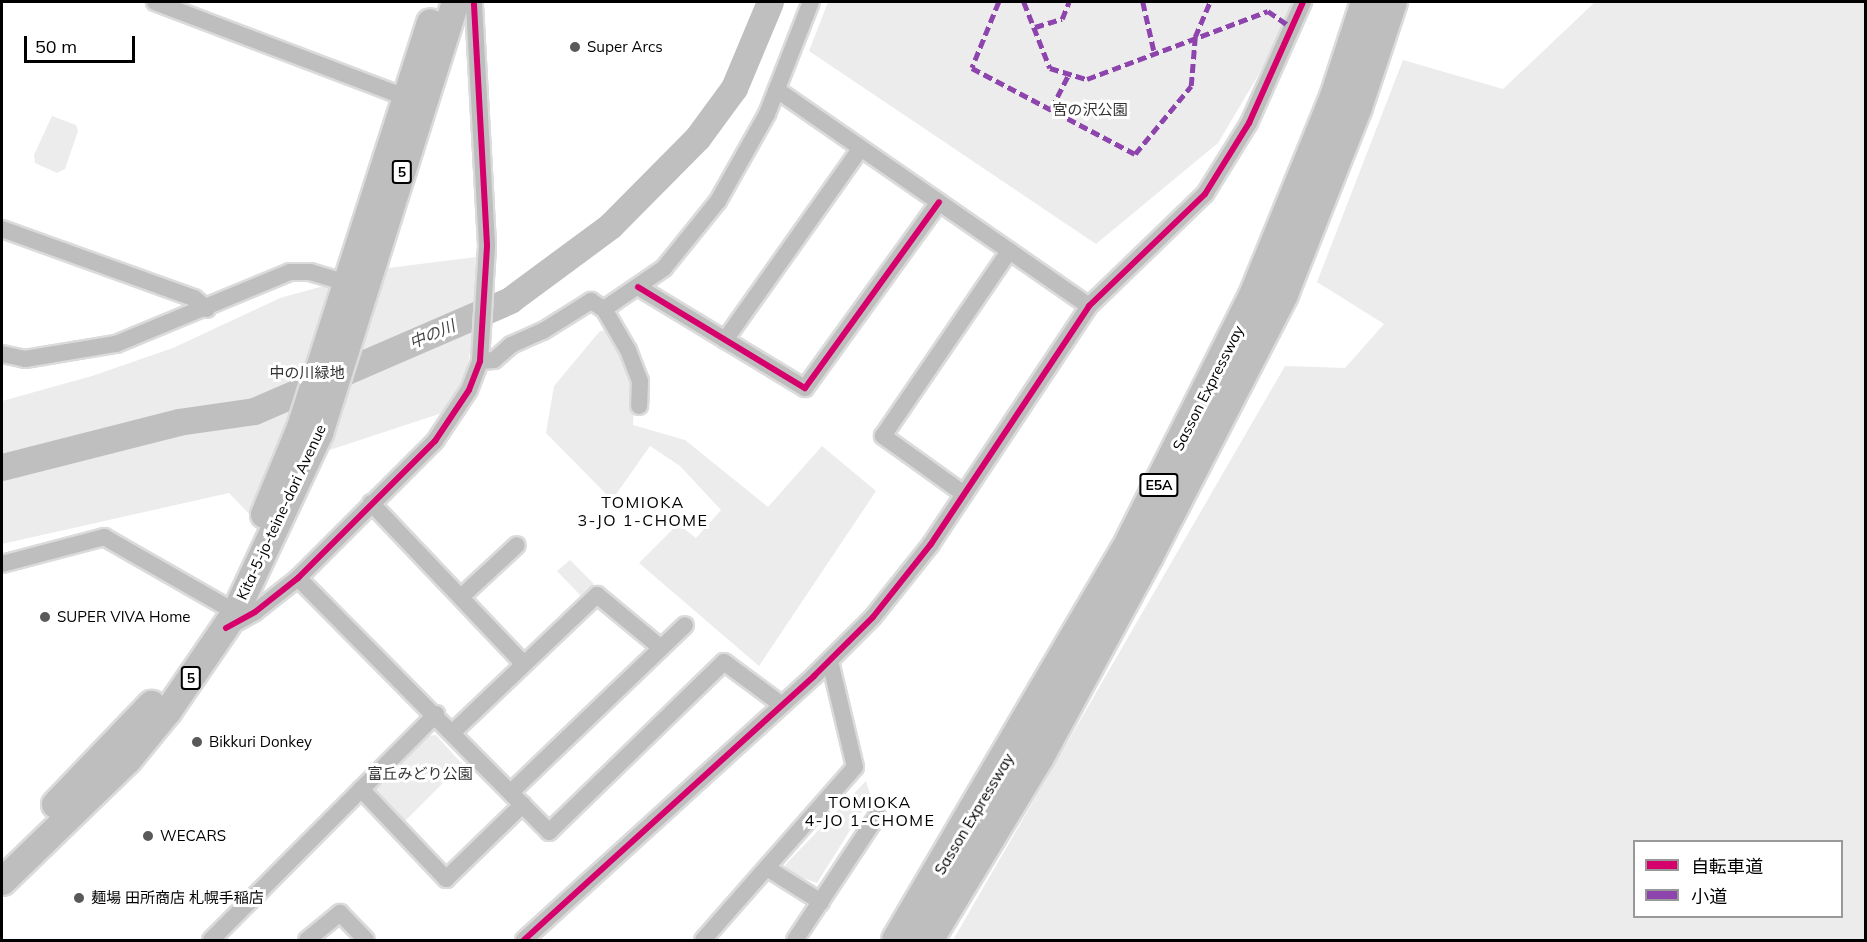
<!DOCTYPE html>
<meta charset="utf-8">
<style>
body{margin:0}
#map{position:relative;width:1867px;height:942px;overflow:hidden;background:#fff;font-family:Mulish,"Noto Sans JP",sans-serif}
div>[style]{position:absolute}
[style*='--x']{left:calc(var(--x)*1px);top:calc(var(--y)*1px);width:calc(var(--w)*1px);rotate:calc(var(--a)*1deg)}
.green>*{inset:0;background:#ececec}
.river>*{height:27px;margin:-13.5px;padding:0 13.5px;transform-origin:13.5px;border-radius:13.5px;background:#bfbfbf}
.roads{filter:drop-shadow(2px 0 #dbdbdb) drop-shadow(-2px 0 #dbdbdb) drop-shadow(0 2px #dbdbdb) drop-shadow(0 -2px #dbdbdb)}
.minor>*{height:16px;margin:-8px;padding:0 8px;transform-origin:8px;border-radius:8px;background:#bebebe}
.trunk>*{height:27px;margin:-13.5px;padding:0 13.5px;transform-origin:13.5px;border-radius:13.5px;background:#bebebe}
.motorway>*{height:30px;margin:-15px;padding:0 15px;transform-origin:15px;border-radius:15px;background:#bebebe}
.quiet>*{height:4.5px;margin-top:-2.25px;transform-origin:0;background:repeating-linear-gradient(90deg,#8e44ad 0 9px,transparent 0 13.5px)}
.cycleway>*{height:6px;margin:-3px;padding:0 3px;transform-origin:3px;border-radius:3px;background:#d6006c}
.dots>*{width:16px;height:16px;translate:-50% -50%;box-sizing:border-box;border:3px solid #fff;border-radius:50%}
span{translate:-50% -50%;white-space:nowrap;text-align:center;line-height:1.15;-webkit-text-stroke:6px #fff;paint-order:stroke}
.shield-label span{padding:2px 4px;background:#fff;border:2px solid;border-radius:4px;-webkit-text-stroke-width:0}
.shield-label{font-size:14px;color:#000;font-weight:700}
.poi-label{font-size:15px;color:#000}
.left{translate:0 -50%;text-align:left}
.park-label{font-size:15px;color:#333}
.street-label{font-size:15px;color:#000}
.water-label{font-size:16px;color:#444;font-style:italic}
.neighbourhood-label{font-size:16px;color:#000;letter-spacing:1.5px}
.frame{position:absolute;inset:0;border:3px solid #000;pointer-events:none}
.legend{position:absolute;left:1633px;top:840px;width:210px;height:78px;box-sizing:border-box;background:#fff;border:2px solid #999;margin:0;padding:8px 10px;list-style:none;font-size:18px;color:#000}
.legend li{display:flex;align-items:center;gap:12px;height:30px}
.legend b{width:30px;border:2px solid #999}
.scale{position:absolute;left:24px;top:36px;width:111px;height:27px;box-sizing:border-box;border:3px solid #000;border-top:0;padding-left:8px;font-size:18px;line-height:21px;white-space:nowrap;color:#000;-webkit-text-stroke:4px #fff;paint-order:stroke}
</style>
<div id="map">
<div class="green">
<div style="clip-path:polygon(828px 2px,1292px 2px,1259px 74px,1218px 143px,1096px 244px,809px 51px)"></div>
<div style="clip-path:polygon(evenodd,1595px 2px,1865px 2px,1865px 940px,953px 940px,1285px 366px,1345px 368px,1384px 324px,1317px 282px,1403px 60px,1503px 89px,1595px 2px,1634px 842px,1842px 842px,1842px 916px,1634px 916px,1634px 842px)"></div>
<div style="clip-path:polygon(52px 116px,76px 125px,78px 131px,65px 169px,57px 173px,35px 163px,34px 155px)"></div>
<div style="clip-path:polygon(476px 257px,471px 347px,465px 380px,442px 413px,272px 469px,249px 514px,229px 493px,2px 544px,2px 401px,92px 376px,173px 348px,280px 298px,388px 268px)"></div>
<div style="clip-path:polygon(610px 330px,635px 386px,633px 425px,685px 440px,768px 507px,822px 446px,876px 491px,759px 666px,639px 563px,678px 524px,696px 538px,721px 510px,680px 466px,650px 446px,612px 500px,546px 433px,554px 386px,600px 331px)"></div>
<div style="clip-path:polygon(570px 560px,594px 584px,581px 596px,557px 571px)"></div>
<div style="clip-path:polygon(436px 735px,462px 764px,402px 824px,374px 794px,378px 784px,427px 736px)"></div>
<div style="clip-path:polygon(866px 781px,871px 797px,817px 883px,786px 872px,785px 865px)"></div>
</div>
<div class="river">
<div style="--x:2;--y:467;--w:182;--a:-14.3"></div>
<div style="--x:178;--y:422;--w:77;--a:-8.2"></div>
<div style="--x:254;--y:411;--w:279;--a:-23.4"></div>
<div style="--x:510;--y:300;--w:124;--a:-36.5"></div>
<div style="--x:610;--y:226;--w:125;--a:-45.3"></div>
<div style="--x:698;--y:137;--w:61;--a:-53.7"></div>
<div style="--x:734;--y:88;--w:93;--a:-67.3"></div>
</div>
<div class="roads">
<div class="minor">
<div style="--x:155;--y:2;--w:267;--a:20.8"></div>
<div style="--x:777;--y:90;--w:379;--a:34.7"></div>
<div style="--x:2;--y:229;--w:204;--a:19.8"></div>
<div style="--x:194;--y:298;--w:17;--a:40"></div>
<div style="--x:638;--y:287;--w:195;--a:31.2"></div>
<div style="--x:805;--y:388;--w:229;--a:-54.2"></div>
<div style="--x:604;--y:309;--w:73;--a:-34.3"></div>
<div style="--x:664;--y:268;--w:86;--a:-51.1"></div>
<div style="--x:718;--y:201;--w:100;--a:-60.6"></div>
<div style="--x:767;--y:114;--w:120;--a:-68.6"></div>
<div style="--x:725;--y:340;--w:235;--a:-54.7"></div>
<div style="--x:2;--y:354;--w:24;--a:12"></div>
<div style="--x:25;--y:359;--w:92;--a:-9.4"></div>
<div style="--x:116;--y:344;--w:188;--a:-22.5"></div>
<div style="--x:290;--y:272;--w:20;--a:0"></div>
<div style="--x:310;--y:272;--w:46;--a:16.5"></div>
<div style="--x:480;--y:361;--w:14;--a:-4"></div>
<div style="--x:494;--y:360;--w:23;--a:-41"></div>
<div style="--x:511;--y:345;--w:35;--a:-24"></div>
<div style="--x:543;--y:331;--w:57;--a:-32"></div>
<div style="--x:591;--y:301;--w:15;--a:32"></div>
<div style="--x:604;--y:309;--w:48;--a:59.7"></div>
<div style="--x:628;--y:350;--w:33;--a:69"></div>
<div style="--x:640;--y:381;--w:25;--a:92"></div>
<div style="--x:964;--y:494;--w:100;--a:-144.4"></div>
<div style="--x:883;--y:436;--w:224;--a:-55.7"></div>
<div style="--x:371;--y:503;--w:222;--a:46.5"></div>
<div style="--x:2;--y:564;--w:106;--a:-14.8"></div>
<div style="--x:104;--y:537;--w:151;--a:29.8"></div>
<div style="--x:298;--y:578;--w:357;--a:45.3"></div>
<div style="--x:549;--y:832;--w:244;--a:-44.2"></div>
<div style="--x:724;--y:662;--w:72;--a:36.6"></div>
<div style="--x:461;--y:597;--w:76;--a:-42.9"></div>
<div style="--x:230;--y:626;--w:29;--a:-29"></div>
<div style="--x:255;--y:612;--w:55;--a:-38.3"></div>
<div style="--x:298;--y:578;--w:194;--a:-45"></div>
<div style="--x:435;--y:441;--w:61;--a:-56.3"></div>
<div style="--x:469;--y:390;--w:31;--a:-69"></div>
<div style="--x:480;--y:361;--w:116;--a:-86.5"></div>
<div style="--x:487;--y:245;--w:243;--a:-93.1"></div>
<div style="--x:453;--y:732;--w:199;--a:-43.6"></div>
<div style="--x:597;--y:595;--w:83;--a:39.6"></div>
<div style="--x:361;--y:789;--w:124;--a:46.6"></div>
<div style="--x:446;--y:879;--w:107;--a:-44.2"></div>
<div style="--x:511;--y:792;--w:241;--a:-43.8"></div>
<div style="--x:767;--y:868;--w:64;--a:32.2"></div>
<div style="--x:211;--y:940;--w:319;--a:-45.1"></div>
<div style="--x:307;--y:940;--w:43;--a:-39.3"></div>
<div style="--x:340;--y:913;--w:37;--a:46"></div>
<div style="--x:524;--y:940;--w:392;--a:-42.3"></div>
<div style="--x:814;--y:676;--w:83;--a:-45"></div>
<div style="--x:873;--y:617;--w:93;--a:-51.5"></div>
<div style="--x:931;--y:544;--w:286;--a:-56.4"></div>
<div style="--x:1089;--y:306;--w:161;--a:-44"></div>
<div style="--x:1205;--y:194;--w:84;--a:-58.2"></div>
<div style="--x:1249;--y:123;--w:133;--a:-65.9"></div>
<div style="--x:703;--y:940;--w:230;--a:-48.7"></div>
<div style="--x:855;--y:767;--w:109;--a:-103.3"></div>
<div style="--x:795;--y:940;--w:149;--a:-56.5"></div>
</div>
<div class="trunk">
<div style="--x:264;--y:514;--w:94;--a:-67.5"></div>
<div style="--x:300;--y:427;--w:425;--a:-72.2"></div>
<div style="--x:55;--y:804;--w:139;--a:-46.2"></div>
<div style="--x:2;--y:881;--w:175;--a:-44.1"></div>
<div style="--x:128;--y:759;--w:63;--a:-50.8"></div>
<div style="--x:168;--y:710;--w:119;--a:-55.6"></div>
<div style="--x:235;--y:612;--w:198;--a:-64.9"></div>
<div style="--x:319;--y:433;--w:452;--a:-72.5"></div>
</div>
<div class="motorway">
<div style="--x:897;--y:940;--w:452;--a:-59.6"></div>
<div style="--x:1126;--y:550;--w:282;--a:-63.3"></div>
<div style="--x:1253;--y:298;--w:214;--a:-67.8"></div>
<div style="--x:1334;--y:100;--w:103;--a:-71.9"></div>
<div style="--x:928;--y:940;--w:214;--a:-58.8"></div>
<div style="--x:1039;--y:757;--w:229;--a:-61.5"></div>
<div style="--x:1148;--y:556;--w:295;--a:-62.7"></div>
<div style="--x:1283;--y:294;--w:201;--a:-68.4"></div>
<div style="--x:1357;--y:107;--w:111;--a:-71.6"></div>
</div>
</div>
<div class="quiet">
<div style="--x:999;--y:2;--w:71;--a:112.2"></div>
<div style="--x:972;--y:68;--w:184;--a:27.8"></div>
<div style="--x:1135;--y:154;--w:88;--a:-50.5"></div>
<div style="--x:1191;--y:86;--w:49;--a:-85.3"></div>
<div style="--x:1195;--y:37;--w:38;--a:-67"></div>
<div style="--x:1024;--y:2;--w:71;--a:68.5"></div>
<div style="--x:1050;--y:68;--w:39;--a:17"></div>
<div style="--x:1087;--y:79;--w:193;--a:-20.6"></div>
<div style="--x:1268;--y:11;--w:29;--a:35"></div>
<div style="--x:1143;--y:2;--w:50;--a:77.3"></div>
<div style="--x:1035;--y:27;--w:28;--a:-17"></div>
<div style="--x:1062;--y:19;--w:18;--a:-68"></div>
<div style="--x:1051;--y:109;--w:39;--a:-63"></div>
</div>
<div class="cycleway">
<div style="--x:638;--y:287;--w:195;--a:31.2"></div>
<div style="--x:805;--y:388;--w:229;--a:-54.2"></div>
<div style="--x:226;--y:628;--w:33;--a:-29"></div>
<div style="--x:255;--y:612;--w:55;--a:-38.3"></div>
<div style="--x:298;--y:578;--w:194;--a:-45"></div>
<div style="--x:435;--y:441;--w:61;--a:-56.3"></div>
<div style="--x:469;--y:390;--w:31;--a:-69"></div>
<div style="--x:480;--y:361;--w:116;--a:-86.5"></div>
<div style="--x:487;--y:245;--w:243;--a:-93.1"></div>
<div style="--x:524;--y:940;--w:392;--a:-42.3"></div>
<div style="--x:814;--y:676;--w:83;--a:-45"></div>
<div style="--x:873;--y:617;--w:93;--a:-51.5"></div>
<div style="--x:931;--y:544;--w:286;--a:-56.4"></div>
<div style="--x:1089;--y:306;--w:161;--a:-44"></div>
<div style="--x:1205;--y:194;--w:84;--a:-58.2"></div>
<div style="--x:1249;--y:123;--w:133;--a:-65.9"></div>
</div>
<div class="dots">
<div style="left:575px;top:47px;background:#595959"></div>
<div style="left:45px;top:617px;background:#595959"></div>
<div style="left:197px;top:742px;background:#595959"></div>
<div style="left:148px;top:836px;background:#595959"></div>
<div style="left:79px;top:898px;background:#595959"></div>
</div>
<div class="shield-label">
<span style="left:402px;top:172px">5</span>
<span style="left:1159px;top:485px">E5A</span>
<span style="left:191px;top:678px">5</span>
</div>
<div class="poi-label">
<span class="left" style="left:587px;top:47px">Super Arcs</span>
<span class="left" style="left:57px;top:617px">SUPER VIVA Home</span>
<span class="left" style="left:209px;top:742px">Bikkuri Donkey</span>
<span class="left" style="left:160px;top:836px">WECARS</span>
<span class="left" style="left:91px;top:898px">麺場 田所商店 札幌手稲店</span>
</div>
<div class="park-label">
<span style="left:1090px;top:110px">宮の沢公園</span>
<span style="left:307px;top:373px">中の川緑地</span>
<span style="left:420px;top:774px">富丘みどり公園</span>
</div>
<div class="street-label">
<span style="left:1208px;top:388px;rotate:-63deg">Sasson Expressway</span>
<span style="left:281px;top:512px;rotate:-65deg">Kita-5-jo-teine-dori Avenue</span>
<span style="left:974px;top:814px;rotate:-59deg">Sasson Expressway</span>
</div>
<div class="water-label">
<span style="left:432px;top:334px;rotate:-23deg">中の川</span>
</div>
<div class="neighbourhood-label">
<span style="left:643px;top:511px">TOMIOKA<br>3-JO 1-CHOME</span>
<span style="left:870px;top:811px">TOMIOKA<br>4-JO 1-CHOME</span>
</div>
<div class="frame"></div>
<ul class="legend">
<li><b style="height:8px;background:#d6006c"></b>自転車道</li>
<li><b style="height:8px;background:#8e44ad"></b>小道</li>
</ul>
<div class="scale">50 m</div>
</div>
